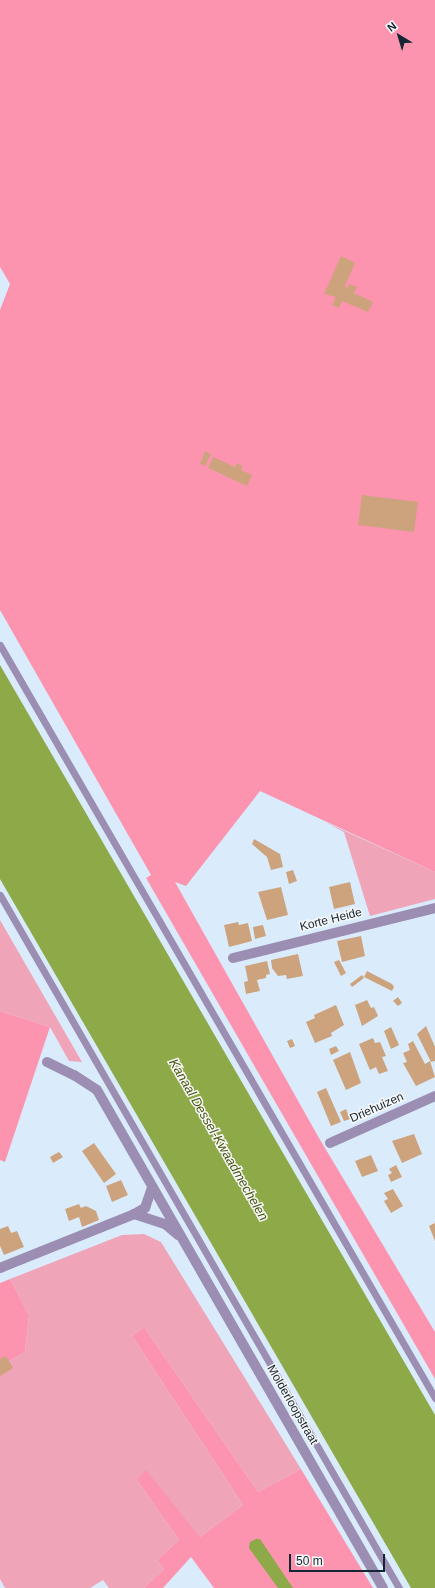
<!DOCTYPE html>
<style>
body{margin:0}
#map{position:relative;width:435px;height:1588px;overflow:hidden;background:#daecfc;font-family:Arial,sans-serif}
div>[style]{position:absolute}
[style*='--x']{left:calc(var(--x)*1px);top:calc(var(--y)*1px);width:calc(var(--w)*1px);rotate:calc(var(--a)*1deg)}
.green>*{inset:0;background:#efa4b7}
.forest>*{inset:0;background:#fc94b0}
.water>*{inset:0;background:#8ea948}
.building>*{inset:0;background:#cda37d}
.service>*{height:7px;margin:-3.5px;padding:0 3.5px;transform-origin:3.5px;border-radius:3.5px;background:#9c8db3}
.minor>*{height:10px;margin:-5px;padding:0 5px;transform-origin:5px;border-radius:5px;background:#9c8db3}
span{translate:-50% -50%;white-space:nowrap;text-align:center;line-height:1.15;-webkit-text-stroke:3px #f7f7f7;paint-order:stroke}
.street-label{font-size:12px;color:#142634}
.water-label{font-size:13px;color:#44550e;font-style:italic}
.north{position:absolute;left:379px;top:16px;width:40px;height:40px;-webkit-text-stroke:3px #f7f7f7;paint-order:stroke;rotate:322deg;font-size:11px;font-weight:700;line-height:16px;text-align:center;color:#142634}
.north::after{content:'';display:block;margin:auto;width:14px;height:18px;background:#142634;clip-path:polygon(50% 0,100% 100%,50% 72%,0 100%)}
.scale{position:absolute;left:289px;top:1554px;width:96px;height:18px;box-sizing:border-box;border:2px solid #142634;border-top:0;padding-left:5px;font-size:12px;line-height:14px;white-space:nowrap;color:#142634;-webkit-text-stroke:3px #f7f7f7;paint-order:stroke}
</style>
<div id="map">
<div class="green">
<div style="clip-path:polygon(325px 822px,435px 872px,435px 899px,370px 916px,344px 832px)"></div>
<div style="clip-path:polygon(0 920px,82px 1062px,69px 1061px,50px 1027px,0 1011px)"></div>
<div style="clip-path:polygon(144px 1234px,161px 1242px,301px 1469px,258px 1492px,144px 1327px,132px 1336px,243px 1505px,200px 1537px,137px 1480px,179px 1540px,157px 1560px,164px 1569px,144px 1588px,109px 1588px,103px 1580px,90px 1588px,5px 1588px,0 1579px,0 1366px,25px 1352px,29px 1315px,10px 1279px,122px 1235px)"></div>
</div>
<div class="forest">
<div style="clip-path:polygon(0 0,435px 0,435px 872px,260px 791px,186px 886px,175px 882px,319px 1138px,435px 1332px,435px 1379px,146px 878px,151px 875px,0 610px,0 310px,10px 284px,0 267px)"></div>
<div style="clip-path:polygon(0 1011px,50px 1027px,5px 1162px,0 1160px)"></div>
<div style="clip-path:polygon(10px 1279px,29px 1315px,25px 1352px,0 1366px,0 1283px)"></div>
<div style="clip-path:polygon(144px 1327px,258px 1492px,301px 1469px,373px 1588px,214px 1588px,191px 1557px,163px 1588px,144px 1588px,164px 1569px,157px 1560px,179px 1540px,137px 1480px,146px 1470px,200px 1537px,243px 1505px,132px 1336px)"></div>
</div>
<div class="water">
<div style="clip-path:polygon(0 665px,435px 1415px,435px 1588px,411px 1588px,0 879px)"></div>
<div style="clip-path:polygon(256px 1539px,260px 1539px,293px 1588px,278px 1588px,249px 1548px,250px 1542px)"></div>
</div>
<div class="building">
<div style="clip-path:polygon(341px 256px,355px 263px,345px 286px,348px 288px,349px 284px,357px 287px,354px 293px,373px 302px,368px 312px,342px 301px,339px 308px,332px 305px,336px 297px,324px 294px)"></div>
<div style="clip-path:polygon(205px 451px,211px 454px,205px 466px,200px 464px)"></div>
<div style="clip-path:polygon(213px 457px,235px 467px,237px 463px,243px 466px,241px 470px,252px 475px,247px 486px,208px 468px)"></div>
<div style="clip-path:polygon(362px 495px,418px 502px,414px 532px,358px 525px)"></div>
<div style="clip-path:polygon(254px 839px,280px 854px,283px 867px,271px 870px,267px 857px,252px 844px)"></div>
<div style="clip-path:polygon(293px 870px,297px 881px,289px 884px,286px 872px)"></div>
<div style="clip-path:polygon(350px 882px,355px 904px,334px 909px,329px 887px)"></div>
<div style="clip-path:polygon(281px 887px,288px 915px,267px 920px,258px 892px)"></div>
<div style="clip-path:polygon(238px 922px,239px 925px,248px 923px,252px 941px,229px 947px,224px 925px)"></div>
<div style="clip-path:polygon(263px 925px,266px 936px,255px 939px,253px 927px)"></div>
<div style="clip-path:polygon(361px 936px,365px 956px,342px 962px,337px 941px)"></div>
<div style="clip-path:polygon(298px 954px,303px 976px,287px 979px,286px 975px,278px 976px,272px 968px,271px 960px)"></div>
<div style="clip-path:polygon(339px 960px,346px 973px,341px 976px,334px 962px)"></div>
<div style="clip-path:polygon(267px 961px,270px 974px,266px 975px,266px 978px,257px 980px,260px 991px,246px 994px,244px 982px,248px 981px,245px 966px)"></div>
<div style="clip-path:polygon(367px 971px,392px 984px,394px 987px,392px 991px,364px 977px)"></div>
<div style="clip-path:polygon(362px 975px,364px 978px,352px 987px,350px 984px)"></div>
<div style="clip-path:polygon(398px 997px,402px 1003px,398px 1006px,393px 1001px)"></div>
<div style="clip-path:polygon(367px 1000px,371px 1008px,374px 1007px,378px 1016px,362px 1026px,355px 1005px)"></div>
<div style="clip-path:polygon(336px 1005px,344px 1025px,331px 1033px,332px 1036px,315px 1043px,306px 1022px,315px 1018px,314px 1015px)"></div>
<div style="clip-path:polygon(426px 1026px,435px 1047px,435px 1061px,431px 1062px,417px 1034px)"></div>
<div style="clip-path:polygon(391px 1027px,399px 1045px,391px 1049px,384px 1031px)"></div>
<div style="clip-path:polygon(373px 1038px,375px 1043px,380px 1042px,386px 1056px,382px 1057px,388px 1071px,379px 1074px,376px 1067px,370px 1070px,359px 1044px)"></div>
<div style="clip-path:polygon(292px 1039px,295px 1046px,290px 1048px,287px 1041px)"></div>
<div style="clip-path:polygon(413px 1041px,425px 1064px,430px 1061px,435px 1077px,416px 1086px,403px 1063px,407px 1062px,403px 1053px,410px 1050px,408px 1044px)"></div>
<div style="clip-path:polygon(336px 1046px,339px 1051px,331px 1055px,329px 1049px)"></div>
<div style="clip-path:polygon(350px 1052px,361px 1083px,346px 1090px,333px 1060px)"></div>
<div style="clip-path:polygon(326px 1088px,341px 1122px,331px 1126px,317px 1092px)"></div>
<div style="clip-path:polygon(346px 1109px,350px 1119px,344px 1121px,340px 1112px)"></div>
<div style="clip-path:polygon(414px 1134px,422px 1154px,402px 1163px,392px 1141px)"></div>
<div style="clip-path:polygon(94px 1143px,116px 1174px,104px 1183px,82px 1151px)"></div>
<div style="clip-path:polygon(59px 1152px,63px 1157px,53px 1163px,50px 1157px)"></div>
<div style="clip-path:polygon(371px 1155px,378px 1171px,362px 1177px,355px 1161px)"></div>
<div style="clip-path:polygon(396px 1165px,402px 1177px,391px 1182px,388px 1175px,392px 1173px,389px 1169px)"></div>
<div style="clip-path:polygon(121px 1180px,128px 1195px,112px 1202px,106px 1186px)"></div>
<div style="clip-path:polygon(393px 1189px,403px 1206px,391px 1213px,384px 1201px,388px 1199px,384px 1193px)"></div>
<div style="clip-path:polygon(79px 1204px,81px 1208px,86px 1206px,96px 1211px,99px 1220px,82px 1227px,79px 1217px,69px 1221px,65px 1209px)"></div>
<div style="clip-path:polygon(435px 1223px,435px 1241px,429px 1226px)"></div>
<div style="clip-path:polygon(8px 1226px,11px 1233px,17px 1231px,24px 1247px,4px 1255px,0 1246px,0 1229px)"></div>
<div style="clip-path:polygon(6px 1356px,13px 1368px,0 1376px,0 1359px)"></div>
</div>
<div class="service">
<div style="--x:0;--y:645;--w:870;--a:59.99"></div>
<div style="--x:0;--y:895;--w:800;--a:60.07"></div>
</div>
<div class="minor">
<div style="--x:233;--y:958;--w:208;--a:-13.9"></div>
<div style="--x:47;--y:1062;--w:30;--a:26"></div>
<div style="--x:74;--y:1075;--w:27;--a:33"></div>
<div style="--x:97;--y:1090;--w:574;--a:60.13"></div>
<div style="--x:330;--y:1143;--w:115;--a:-24.1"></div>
<div style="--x:134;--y:1214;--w:13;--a:-29"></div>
<div style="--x:145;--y:1208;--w:21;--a:-71"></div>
<div style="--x:0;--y:1268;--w:144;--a:-21.9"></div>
<div style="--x:134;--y:1214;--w:33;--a:18"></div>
<div style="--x:165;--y:1224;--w:17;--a:40"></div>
</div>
<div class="street-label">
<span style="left:331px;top:920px;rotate:-14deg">Korte Heide</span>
<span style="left:377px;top:1108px;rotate:-24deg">Driehuizen</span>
<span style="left:292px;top:1405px;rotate:60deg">Molderloopstraat</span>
</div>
<div class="water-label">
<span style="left:218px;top:1140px;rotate:60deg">Kanaal Dessel-Kwaadmechelen</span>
</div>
<div class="north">N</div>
<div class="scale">50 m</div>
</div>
